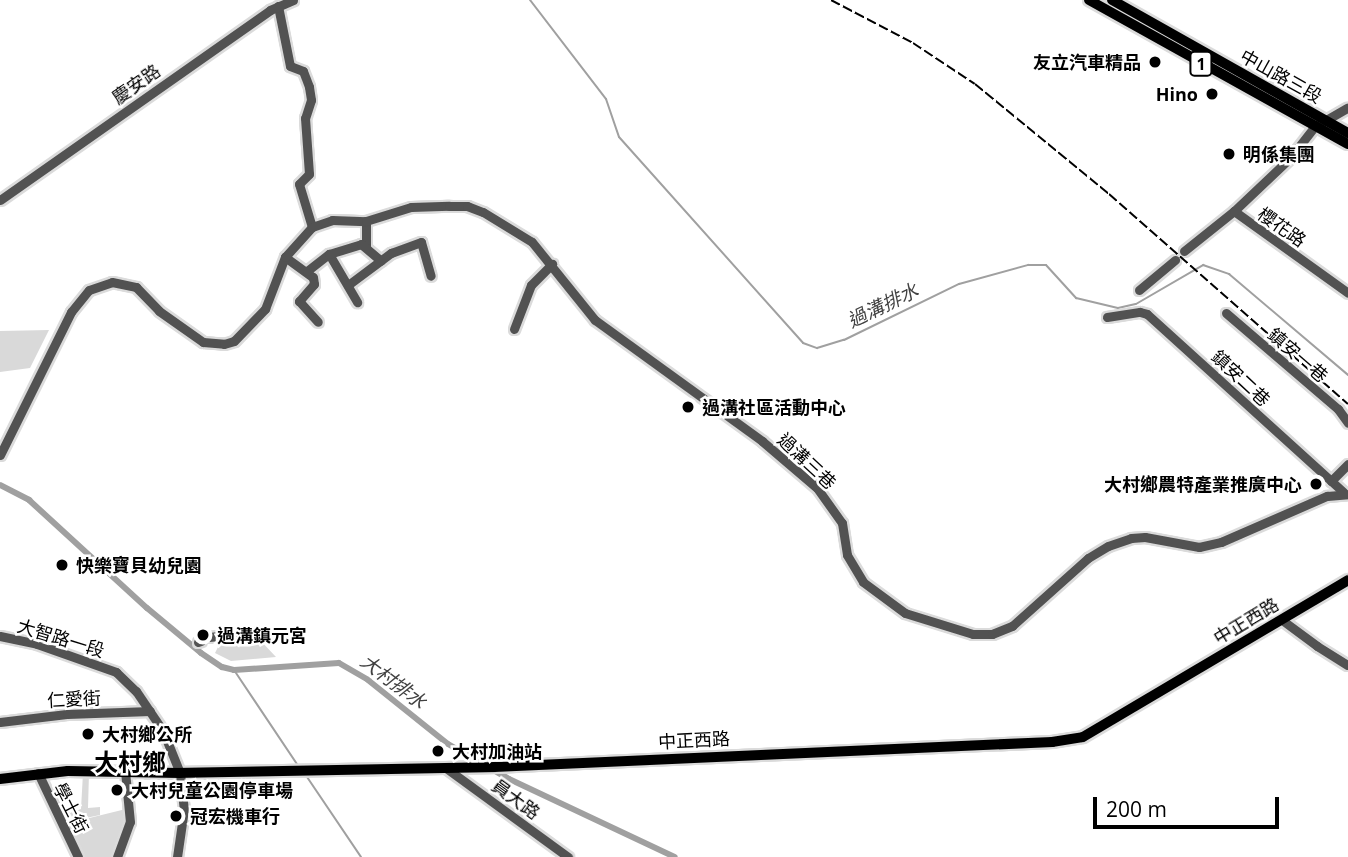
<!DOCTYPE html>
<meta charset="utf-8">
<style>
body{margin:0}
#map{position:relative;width:1348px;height:857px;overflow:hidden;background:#fff;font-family:"Open Sans","Noto Sans TC",sans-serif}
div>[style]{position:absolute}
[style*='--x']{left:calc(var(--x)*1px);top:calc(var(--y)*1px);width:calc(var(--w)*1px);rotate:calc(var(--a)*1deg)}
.green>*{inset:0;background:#d9d9d9}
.stream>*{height:2px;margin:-1px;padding:0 1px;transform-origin:1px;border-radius:1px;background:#a0a0a0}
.canal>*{height:6px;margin:-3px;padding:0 3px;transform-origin:3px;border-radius:3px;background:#a0a0a0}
.roads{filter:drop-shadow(2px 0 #dbdbdb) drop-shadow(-2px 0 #dbdbdb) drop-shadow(0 2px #dbdbdb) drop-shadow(0 -2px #dbdbdb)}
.minor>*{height:9px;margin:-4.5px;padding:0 4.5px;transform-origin:4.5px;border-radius:4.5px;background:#525252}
.major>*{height:10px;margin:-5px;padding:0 5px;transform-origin:5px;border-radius:5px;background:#000}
.rail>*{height:2px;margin-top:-1px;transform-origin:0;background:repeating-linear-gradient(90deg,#000 0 10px,transparent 0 13.5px)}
.dots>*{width:19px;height:19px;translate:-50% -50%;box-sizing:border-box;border:4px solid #fff;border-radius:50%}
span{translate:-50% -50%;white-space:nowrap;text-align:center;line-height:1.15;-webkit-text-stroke:5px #fff;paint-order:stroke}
.shield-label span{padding:2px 5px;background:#fff;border:2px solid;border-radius:5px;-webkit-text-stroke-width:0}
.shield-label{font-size:16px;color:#000;font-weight:700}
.poi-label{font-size:18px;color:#000;font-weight:700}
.right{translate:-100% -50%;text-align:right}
.left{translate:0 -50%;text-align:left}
.street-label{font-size:18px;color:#000}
.water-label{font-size:19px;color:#414141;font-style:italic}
.district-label{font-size:24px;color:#000;font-weight:700}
.scale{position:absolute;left:1093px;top:797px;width:186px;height:32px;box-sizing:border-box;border:4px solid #000;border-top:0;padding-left:9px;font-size:21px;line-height:24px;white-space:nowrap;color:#000;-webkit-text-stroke:5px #fff;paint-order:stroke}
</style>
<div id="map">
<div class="green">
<div style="clip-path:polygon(49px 330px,30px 368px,0 372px,0 331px)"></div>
<div style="clip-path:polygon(260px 625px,260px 640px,276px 657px,231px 661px,215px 653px,218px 647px)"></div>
<div style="clip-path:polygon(83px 773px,89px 773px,88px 808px,100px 807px,100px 815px,62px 823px,56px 809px,66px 807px,70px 813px,81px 809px)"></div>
<div style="clip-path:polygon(130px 808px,117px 857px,78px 857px,61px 825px)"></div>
</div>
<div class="stream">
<div style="--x:530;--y:0;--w:125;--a:52.5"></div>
<div style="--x:606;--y:99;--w:40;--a:71.1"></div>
<div style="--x:619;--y:137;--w:276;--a:48.2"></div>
<div style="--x:803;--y:343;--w:15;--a:20"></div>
<div style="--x:817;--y:348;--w:28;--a:-17"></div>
<div style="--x:844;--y:340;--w:128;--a:-26"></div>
<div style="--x:959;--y:284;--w:72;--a:-15.4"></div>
<div style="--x:1028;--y:265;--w:18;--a:0"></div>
<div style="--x:1046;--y:265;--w:45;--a:47.7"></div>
<div style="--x:1076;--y:298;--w:43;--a:13.4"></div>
<div style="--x:1118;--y:308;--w:18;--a:-13"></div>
<div style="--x:1136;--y:304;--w:78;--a:-30.2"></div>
<div style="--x:1203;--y:265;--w:28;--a:19"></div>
<div style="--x:1229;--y:274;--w:156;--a:40.3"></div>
<div style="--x:234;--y:670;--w:117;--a:56.2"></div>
<div style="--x:305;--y:774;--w:100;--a:56"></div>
</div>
<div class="canal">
<div style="--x:0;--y:485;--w:33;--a:27"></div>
<div style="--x:29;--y:500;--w:160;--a:42.5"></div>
<div style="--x:147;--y:608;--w:70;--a:39.8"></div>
<div style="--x:201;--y:653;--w:25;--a:34"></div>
<div style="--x:222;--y:667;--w:12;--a:14"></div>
<div style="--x:234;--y:670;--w:105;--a:-3.8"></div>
<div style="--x:339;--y:663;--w:34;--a:30"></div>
<div style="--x:368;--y:680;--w:102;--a:38.7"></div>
<div style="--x:448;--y:744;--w:70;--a:29.8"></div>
<div style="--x:509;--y:779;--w:183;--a:25.2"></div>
</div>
<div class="roads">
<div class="minor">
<div style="--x:278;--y:6;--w:61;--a:78.7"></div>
<div style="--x:290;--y:66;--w:14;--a:21"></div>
<div style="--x:303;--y:71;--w:17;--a:69"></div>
<div style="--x:309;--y:87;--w:13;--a:81"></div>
<div style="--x:311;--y:100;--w:19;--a:108"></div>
<div style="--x:305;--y:118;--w:56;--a:85.9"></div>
<div style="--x:309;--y:174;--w:14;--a:135"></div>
<div style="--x:299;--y:184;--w:45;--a:73.2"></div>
<div style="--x:0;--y:200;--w:330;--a:-35.1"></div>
<div style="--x:270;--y:10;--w:25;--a:-23"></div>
<div style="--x:1234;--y:211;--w:140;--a:35.7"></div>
<div style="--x:366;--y:247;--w:26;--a:-90"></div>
<div style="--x:1184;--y:251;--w:64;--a:-38.7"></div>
<div style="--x:1234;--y:211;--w:77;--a:-43.4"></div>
<div style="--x:1290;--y:158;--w:39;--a:-52"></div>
<div style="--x:1314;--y:127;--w:39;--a:-30"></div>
<div style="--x:329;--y:254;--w:56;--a:59.7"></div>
<div style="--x:285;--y:257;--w:34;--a:36"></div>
<div style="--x:313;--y:277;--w:7;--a:82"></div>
<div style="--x:314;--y:284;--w:23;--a:131"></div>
<div style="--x:299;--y:301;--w:28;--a:48"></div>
<div style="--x:307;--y:271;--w:28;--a:-38"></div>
<div style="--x:329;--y:254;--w:34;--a:-17"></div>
<div style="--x:361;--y:244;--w:26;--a:40"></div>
<div style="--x:348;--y:285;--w:54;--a:-36.7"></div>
<div style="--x:391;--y:253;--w:32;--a:-20"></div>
<div style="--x:421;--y:242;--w:35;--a:74"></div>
<div style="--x:1139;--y:290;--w:47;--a:-39.8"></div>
<div style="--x:1226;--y:313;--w:148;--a:40.6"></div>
<div style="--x:1338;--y:409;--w:17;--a:54"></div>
<div style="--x:1107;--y:317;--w:33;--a:-9"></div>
<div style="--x:1140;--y:312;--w:7;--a:16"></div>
<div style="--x:1147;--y:314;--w:265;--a:42.2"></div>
<div style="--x:514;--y:329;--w:47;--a:-68.9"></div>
<div style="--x:531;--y:285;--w:30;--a:-45"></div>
<div style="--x:0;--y:455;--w:160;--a:-63.6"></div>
<div style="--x:71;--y:312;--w:28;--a:-51"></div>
<div style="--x:89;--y:290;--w:24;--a:-19"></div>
<div style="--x:112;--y:282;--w:25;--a:12"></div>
<div style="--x:136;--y:287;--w:33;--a:46"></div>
<div style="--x:159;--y:311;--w:54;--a:35.2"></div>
<div style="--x:203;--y:342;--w:21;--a:5"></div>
<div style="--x:224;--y:344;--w:10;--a:-17"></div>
<div style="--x:234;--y:341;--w:45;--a:-45.9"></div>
<div style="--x:265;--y:309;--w:56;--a:-69"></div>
<div style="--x:285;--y:257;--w:40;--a:-48"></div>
<div style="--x:312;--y:227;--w:21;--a:-19"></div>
<div style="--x:332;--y:220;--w:34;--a:2"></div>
<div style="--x:366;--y:221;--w:47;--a:-17.3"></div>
<div style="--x:411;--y:207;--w:38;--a:-2"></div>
<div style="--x:449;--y:206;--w:18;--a:0"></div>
<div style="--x:467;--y:206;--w:17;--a:21"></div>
<div style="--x:483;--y:212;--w:57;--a:31.5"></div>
<div style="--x:532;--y:242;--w:100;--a:51.1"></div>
<div style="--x:595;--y:320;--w:206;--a:35.9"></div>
<div style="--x:762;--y:441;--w:72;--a:40.5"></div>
<div style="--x:817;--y:488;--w:43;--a:54.5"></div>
<div style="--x:842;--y:523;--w:32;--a:81"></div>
<div style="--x:847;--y:555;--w:31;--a:59"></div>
<div style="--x:863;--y:582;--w:52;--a:36.4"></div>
<div style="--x:905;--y:613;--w:71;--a:17.2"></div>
<div style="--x:973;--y:634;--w:19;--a:0"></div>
<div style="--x:992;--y:634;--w:22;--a:-22"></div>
<div style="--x:1012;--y:626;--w:102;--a:-41.8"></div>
<div style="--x:1088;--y:558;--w:23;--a:-31"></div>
<div style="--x:1108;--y:546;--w:24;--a:-19"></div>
<div style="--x:1131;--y:538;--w:14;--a:-4"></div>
<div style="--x:1145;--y:537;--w:55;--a:10.5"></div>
<div style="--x:1199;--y:547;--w:23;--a:-13"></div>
<div style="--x:1221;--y:542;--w:116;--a:-23.5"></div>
<div style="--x:1327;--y:496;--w:21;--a:-5"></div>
<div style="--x:1331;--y:481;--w:24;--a:-45"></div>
<div style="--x:1282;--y:620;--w:44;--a:36.6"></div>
<div style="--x:1317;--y:646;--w:36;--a:32"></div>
<div style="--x:0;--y:636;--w:38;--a:12"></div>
<div style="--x:37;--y:644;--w:84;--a:19.5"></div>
<div style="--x:116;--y:672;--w:28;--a:44"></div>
<div style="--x:136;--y:691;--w:48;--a:56"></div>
<div style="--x:163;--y:731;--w:45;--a:68"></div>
<div style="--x:180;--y:773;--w:36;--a:84"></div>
<div style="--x:184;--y:809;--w:49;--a:98.3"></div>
<div style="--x:209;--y:637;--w:50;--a:-5.7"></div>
<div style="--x:198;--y:642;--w:3;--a:-18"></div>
<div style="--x:0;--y:722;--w:67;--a:-6.8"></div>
<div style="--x:67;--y:714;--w:83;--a:-2.1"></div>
<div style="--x:446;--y:768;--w:151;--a:36.1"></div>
<div style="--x:38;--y:773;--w:93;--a:64.5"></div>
<div style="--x:117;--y:857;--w:37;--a:-70"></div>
<div style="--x:130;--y:822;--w:51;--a:-95.6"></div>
</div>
<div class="major">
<div style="--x:1089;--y:0;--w:296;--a:29.1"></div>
<div style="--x:1112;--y:0;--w:271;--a:29.4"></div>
<div style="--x:0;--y:779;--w:68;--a:-6.7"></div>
<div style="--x:68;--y:771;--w:112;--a:1"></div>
<div style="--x:180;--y:773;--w:314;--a:-1.1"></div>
<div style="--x:494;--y:767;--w:559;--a:-2.57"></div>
<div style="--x:1052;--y:742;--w:31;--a:-9"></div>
<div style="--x:1083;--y:737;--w:308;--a:-30.6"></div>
</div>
</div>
<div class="rail">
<div style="--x:831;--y:0;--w:93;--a:27.7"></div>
<div style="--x:913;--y:43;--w:74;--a:33.5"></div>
<div style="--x:975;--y:84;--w:173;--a:39.4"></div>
<div style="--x:1109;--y:194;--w:318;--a:41.3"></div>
</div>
<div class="dots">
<div style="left:1155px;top:62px;background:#000"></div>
<div style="left:1212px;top:94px;background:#000"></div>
<div style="left:1229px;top:154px;background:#000"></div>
<div style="left:688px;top:407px;background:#000"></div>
<div style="left:1316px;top:484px;background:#000"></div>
<div style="left:62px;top:565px;background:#000"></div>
<div style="left:203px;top:635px;background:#000"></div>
<div style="left:88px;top:734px;background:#000"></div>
<div style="left:438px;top:751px;background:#000"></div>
<div style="left:117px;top:790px;background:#000"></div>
<div style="left:176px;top:816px;background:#000"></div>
</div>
<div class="shield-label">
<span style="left:1201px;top:64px">1</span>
</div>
<div class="poi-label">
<span class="right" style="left:1141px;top:62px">友立汽車精品</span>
<span class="right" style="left:1198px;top:94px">Hino</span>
<span class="left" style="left:1243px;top:154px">明係集團</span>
<span class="left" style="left:702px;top:407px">過溝社區活動中心</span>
<span class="right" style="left:1302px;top:484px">大村鄉農特產業推廣中心</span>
<span class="left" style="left:76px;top:565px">快樂寶貝幼兒園</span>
<span class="left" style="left:217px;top:635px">過溝鎮元宮</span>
<span class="left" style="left:102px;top:734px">大村鄉公所</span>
<span class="left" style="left:452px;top:751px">大村加油站</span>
<span class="left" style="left:131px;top:790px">大村兒童公園停車場</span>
<span class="left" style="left:190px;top:816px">冠宏機車行</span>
</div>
<div class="street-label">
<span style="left:1281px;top:76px;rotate:29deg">中山路三段</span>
<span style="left:136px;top:84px;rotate:-35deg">慶安路</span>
<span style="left:1282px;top:227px;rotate:35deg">櫻花路</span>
<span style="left:1298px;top:355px;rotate:41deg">鎮安一巷</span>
<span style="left:1241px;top:378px;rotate:43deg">鎮安二巷</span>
<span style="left:807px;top:461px;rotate:43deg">過溝三巷</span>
<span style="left:1246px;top:621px;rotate:-31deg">中正西路</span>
<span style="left:61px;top:638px;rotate:17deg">大智路一段</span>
<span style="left:74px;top:699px;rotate:-3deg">仁愛街</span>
<span style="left:694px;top:740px;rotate:-3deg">中正西路</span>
<span style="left:516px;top:799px;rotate:36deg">員大路</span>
<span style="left:71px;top:808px;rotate:63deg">學士街</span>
</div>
<div class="water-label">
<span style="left:883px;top:306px;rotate:-26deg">過溝排水</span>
<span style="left:393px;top:682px;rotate:37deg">大村排水</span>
</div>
<div class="district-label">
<span style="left:130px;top:762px">大村鄉</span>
</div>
<div class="scale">200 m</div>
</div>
